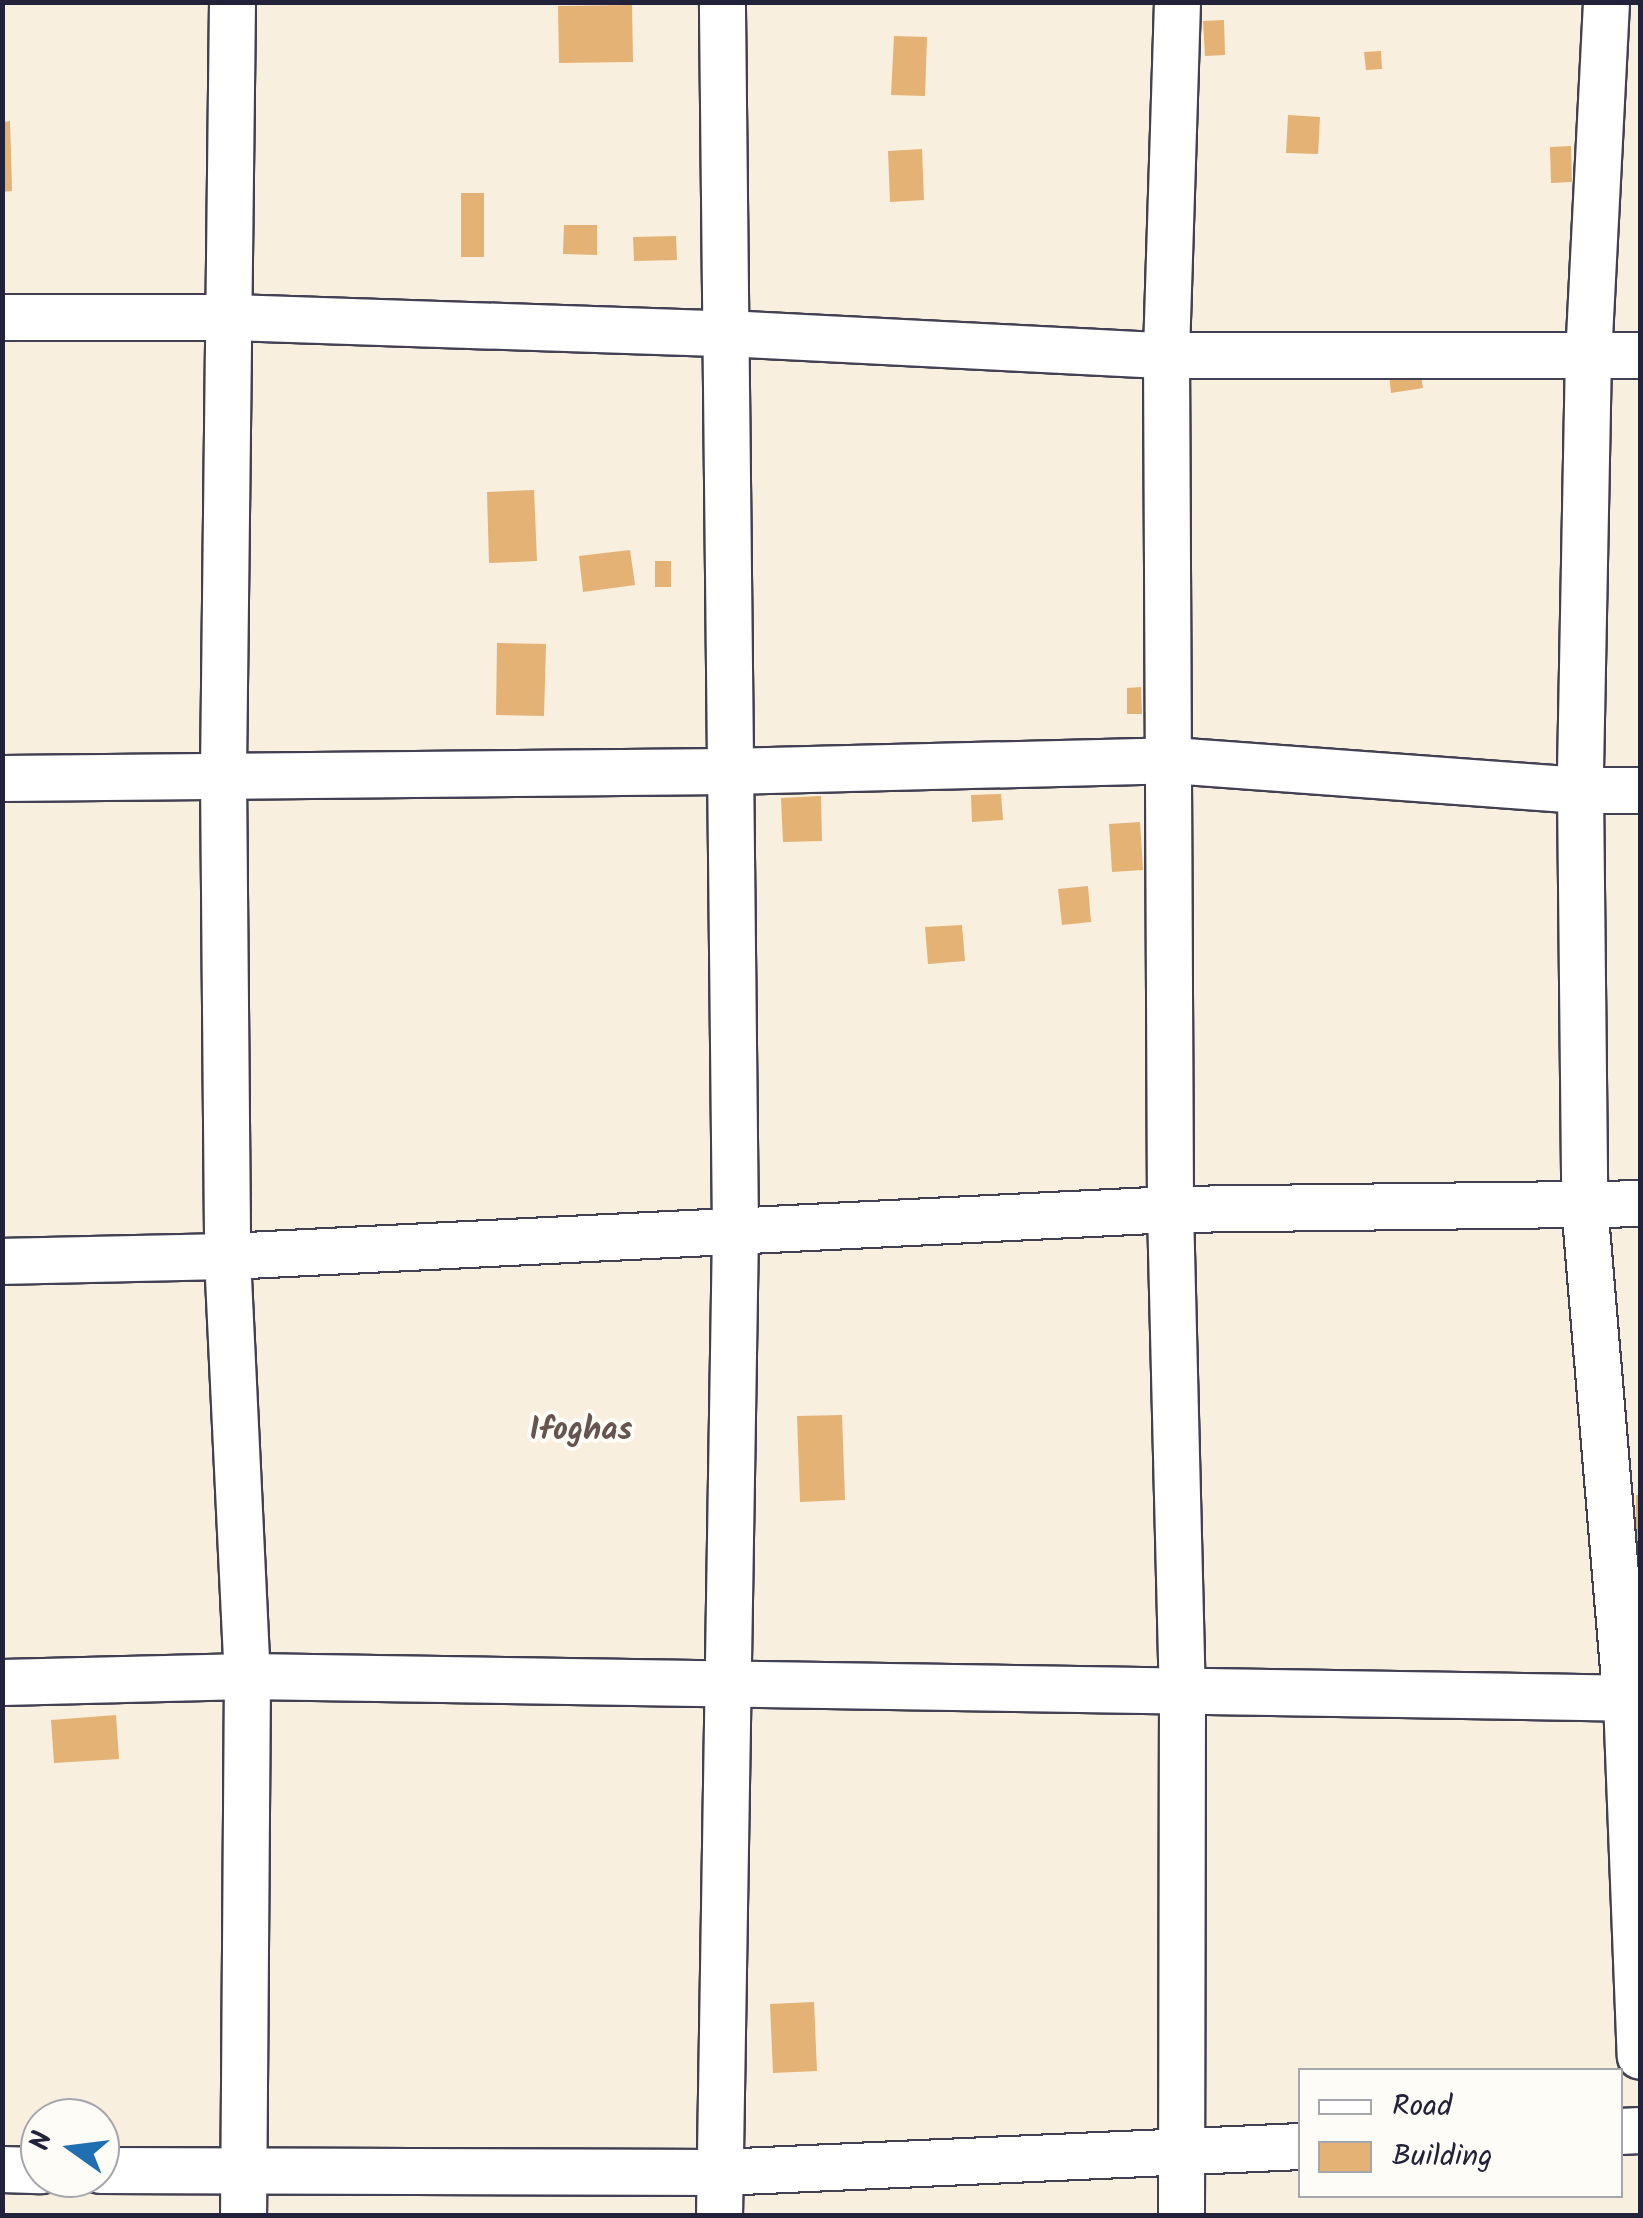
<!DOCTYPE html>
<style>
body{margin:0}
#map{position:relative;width:1643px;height:2218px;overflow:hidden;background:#f8efde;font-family:Kalam,sans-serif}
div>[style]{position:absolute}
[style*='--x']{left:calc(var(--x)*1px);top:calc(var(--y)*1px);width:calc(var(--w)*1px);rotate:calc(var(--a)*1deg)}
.building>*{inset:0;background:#e4b274}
.roads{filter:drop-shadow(2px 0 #424153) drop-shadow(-2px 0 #424153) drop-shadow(0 2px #424153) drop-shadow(0 -2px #424153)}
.minor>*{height:45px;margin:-22.5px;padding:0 22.5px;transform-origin:22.5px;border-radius:22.5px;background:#fff}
span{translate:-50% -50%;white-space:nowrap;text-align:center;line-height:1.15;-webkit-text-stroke:8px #fdfcf7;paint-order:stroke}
.quarter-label{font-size:32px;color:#66544f;font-weight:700}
.frame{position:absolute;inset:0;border:5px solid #22223b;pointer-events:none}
.legend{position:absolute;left:1298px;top:2068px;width:325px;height:130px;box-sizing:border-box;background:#fdfcf7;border:2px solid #a5a5ac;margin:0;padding:12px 18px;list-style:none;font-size:30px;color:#22223b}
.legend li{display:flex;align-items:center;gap:20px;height:50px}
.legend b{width:50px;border:2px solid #a5a5ac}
.north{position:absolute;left:20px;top:2098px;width:100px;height:100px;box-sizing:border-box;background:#fdfcf7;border:2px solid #a5a5ac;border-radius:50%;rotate:284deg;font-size:28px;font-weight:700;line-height:40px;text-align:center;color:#22223b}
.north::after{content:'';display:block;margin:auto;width:35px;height:45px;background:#1f6fb2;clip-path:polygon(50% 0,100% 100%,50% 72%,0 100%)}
</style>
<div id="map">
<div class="building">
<div style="clip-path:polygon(632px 5px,633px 62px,559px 63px,558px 6px)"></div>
<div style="clip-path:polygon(1224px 20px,1225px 55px,1205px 56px,1203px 21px)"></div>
<div style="clip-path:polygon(894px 36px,927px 37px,925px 96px,891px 95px)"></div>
<div style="clip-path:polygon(1381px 51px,1382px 69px,1366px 70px,1364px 52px)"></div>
<div style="clip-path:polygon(1288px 115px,1320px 117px,1318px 154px,1286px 153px)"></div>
<div style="clip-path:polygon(10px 121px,12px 191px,2px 192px,2px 122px)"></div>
<div style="clip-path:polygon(1571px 146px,1572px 182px,1551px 183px,1550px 147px)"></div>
<div style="clip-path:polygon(922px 149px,924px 200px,890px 202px,888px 151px)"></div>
<div style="clip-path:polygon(461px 193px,484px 193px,484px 257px,461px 257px)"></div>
<div style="clip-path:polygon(564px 225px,597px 225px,597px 255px,563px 254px)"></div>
<div style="clip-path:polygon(676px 236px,677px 260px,634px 261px,633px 237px)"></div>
<div style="clip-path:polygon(1420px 369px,1423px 388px,1391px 393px,1389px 374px)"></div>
<div style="clip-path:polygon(534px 490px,537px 561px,489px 563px,487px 492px)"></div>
<div style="clip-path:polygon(630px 550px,635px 585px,583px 592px,579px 556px)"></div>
<div style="clip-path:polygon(655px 561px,671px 561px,671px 587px,655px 587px)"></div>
<div style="clip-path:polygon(497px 643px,546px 644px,544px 716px,496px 715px)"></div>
<div style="clip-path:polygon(1141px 687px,1142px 714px,1127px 714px,1127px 688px)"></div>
<div style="clip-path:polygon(1001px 794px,1003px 820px,972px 822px,971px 795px)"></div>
<div style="clip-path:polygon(821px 796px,822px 841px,783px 842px,781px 798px)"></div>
<div style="clip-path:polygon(1140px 822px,1143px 870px,1112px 872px,1109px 824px)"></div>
<div style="clip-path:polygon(1088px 886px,1091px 922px,1062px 925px,1058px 889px)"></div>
<div style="clip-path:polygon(962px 925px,965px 961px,928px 964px,925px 927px)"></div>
<div style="clip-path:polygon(842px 1415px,845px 1500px,800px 1502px,797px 1416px)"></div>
<div style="clip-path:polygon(1636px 1495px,1640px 1495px,1640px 1559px,1635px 1559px)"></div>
<div style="clip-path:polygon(116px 1715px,119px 1759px,54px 1763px,51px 1720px)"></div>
<div style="clip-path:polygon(814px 2002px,817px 2071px,773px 2073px,770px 2004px)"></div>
</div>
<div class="roads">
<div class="minor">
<div style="--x:232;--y:2;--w:774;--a:90.67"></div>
<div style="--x:223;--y:776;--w:480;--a:89.5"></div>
<div style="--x:227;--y:1256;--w:420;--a:87.3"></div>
<div style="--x:247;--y:1676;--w:540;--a:90.42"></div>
<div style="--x:1177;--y:2;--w:353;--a:91.8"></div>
<div style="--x:1166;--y:355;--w:854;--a:89.73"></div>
<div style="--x:1170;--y:1209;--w:485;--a:88.6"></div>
<div style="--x:1182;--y:1694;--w:522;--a:90.11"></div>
<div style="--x:1606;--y:2;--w:352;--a:92.9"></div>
<div style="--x:1588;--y:354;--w:436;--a:91.1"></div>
<div style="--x:1580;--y:790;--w:414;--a:89.4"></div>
<div style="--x:1584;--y:1204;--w:497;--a:85.2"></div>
<div style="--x:1626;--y:1699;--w:357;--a:87.8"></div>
<div style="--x:2;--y:317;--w:229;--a:0"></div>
<div style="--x:231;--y:317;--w:494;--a:1.9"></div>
<div style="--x:725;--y:333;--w:442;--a:2.9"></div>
<div style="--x:1166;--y:355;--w:474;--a:0"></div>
<div style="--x:2;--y:778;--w:726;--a:-0.55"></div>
<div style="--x:728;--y:771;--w:443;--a:-1.4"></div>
<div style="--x:1171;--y:760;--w:410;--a:4.2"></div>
<div style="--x:1580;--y:790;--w:60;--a:0"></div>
<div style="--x:2;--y:1261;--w:225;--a:-1.3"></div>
<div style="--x:227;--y:1256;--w:944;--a:-2.85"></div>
<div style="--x:1170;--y:1209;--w:470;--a:-0.7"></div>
<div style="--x:2;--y:1682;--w:245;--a:-1.4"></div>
<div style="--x:247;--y:1676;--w:1393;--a:0.9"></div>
<div style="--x:1620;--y:2131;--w:20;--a:-3"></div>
<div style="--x:2;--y:2169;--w:38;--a:2"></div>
<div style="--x:100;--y:2170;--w:619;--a:0.19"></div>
<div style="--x:719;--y:2172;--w:582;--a:-2.56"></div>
<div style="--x:719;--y:2216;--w:985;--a:-89.07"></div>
<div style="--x:735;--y:1231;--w:1229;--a:-90.61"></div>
</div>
</div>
<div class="quarter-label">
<span style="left:581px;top:1431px">Ifoghas</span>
</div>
<div class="frame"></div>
<ul class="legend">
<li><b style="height:12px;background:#fff"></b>Road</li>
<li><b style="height:28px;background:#e4b274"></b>Building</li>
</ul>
<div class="north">N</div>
</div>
